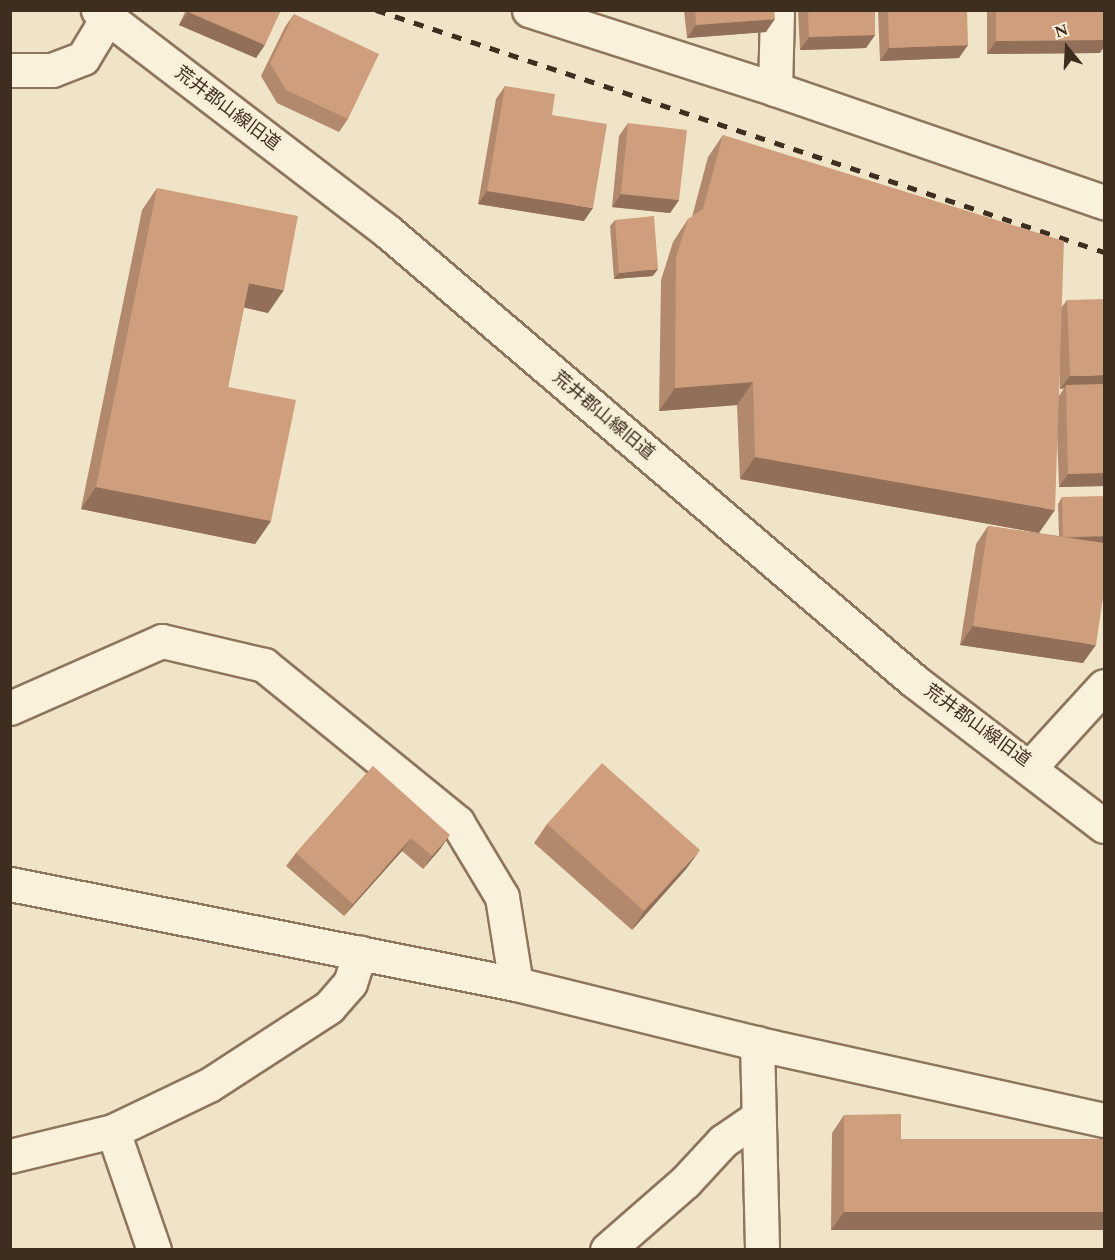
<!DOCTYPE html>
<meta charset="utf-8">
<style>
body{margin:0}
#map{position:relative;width:1115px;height:1260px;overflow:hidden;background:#f0e4c8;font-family:Spectral,"Noto Sans JP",serif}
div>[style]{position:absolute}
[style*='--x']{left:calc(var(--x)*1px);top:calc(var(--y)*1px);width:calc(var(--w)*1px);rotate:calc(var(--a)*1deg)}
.roads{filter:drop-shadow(2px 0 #8d765c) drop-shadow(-2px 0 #8d765c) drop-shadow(0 2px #8d765c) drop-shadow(0 -2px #8d765c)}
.minor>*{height:33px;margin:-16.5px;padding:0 16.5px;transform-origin:16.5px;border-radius:16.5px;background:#faf1dc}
.rail>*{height:4.5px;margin-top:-2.25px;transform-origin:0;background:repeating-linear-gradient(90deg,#3d2e20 0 10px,transparent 0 20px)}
.wall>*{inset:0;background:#b2896c}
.shaded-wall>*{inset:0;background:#916f58}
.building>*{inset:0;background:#cf9f7d}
span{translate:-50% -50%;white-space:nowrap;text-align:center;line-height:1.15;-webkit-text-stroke:6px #f7eed8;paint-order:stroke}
.street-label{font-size:18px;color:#3d2e20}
.frame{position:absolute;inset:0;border:12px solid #3d2e20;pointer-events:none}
.north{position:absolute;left:1037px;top:18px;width:60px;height:60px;-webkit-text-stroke:4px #f7eed8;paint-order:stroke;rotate:342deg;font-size:16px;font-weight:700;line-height:24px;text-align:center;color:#3d2e20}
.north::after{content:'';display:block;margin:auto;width:21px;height:27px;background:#3d2e20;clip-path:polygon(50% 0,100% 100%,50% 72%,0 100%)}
</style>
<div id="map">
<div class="roads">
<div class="minor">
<div style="--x:98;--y:10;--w:364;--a:37.4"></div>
<div style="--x:387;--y:231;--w:692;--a:40.48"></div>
<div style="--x:913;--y:680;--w:240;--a:37.4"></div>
<div style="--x:529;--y:10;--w:258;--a:17.8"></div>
<div style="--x:775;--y:89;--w:348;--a:19"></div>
<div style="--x:10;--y:70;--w:42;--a:0"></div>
<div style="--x:52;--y:70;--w:33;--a:-21"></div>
<div style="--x:83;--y:58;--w:47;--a:-59"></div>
<div style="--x:775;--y:89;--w:79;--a:-88.5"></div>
<div style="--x:10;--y:708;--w:166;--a:-23.8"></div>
<div style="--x:162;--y:641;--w:105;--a:13.2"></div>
<div style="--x:264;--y:665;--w:249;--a:39.1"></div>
<div style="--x:457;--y:822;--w:87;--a:59"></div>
<div style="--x:502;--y:897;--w:88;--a:80.9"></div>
<div style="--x:1031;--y:766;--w:108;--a:-47.6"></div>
<div style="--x:10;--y:884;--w:516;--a:11.18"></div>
<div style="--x:516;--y:984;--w:264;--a:13.8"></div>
<div style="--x:772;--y:1047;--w:340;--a:12.4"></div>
<div style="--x:757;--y:1043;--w:207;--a:88.6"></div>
<div style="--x:113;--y:1131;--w:126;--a:71"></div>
<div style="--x:10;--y:1156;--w:106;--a:-13.6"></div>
<div style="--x:113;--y:1131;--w:106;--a:-25.6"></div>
<div style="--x:209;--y:1085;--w:143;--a:-33"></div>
<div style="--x:329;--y:1007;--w:32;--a:-49"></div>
<div style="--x:350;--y:983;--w:32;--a:-72"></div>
<div style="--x:607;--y:1250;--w:103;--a:-41.1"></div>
<div style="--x:685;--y:1182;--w:56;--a:-47.2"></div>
<div style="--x:723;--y:1141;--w:42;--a:-34.4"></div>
</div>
</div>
<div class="rail">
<div style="--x:376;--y:10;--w:767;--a:18.39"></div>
</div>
<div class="wall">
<div style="clip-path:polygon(186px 10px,281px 10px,256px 58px,179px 25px)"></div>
<div style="clip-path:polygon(684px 10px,774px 10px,766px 32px,687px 38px)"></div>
<div style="clip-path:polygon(798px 10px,875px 10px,875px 35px,866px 48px,800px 50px)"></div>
<div style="clip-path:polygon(878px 10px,967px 10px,959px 58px,880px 61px)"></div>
<div style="clip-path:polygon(987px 10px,1104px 10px,1100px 53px,987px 54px)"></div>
<div style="clip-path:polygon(294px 14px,348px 119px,339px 132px,277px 103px,261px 76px,285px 27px)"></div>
<div style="clip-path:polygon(505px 86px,584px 221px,478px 204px,496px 99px)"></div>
<div style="clip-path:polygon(628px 123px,679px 200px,670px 213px,612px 207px,619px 136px)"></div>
<div style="clip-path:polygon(evenodd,723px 135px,1061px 308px,1067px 300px,1104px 486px,1059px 487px,1057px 432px,1039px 533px,740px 479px,737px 405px,659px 411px,661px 280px,673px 242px,688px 219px,692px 217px,708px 157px,723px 135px,1060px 362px,1060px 389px,1064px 388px,1059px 396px,1060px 362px)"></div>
<div style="clip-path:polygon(157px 188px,268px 313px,244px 307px,228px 387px,271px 521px,255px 544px,81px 509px,142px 210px)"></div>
<div style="clip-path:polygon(615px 220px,653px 276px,614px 279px,610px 226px)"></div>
<div style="clip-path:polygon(1062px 497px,1104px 543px,1104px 599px,1103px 599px,1083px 663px,960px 645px,976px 544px,988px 526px,1059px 536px,1058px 504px)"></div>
<div style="clip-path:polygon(373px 766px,441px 848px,423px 869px,402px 851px,344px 916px,286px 866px,296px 853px)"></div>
<div style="clip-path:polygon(547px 824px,687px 868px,632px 930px,534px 843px)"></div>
<div style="clip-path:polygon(844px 1115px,901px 1139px,1104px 1139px,1104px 1230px,831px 1230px,832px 1133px)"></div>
</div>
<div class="shaded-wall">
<div style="clip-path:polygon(188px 12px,265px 45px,256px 58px,179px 25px)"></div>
<div style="clip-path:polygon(775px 19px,766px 32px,687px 38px,696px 25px)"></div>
<div style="clip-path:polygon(875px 35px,866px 48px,800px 50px,809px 37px)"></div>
<div style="clip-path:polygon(1104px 40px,1104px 47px,1100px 53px,987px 54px,996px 41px)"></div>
<div style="clip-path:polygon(968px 45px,959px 58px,880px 61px,889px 48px)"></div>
<div style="clip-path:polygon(487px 191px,593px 208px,584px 221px,478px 204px)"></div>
<div style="clip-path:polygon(621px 194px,679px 200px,670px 213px,612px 207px)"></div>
<div style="clip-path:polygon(658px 269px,653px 276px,614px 279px,619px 273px)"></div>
<div style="clip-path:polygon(249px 283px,284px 290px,268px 313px,233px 305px)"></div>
<div style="clip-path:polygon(1104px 375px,1104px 387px,1066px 385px,1064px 388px,1060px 389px,1070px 376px)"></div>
<div style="clip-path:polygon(753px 382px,737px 405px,659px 411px,675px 388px)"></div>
<div style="clip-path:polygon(755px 457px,1055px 510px,1039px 533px,740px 479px)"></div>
<div style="clip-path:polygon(1104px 473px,1104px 486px,1059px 487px,1068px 474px)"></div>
<div style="clip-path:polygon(96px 487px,271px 521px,255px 544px,81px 509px)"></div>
<div style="clip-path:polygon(1104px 536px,1104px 543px,1063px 538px)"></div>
<div style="clip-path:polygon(973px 626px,1096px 645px,1083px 663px,960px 645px)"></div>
<div style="clip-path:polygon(450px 835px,441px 848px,423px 869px,432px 856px)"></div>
<div style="clip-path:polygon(411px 838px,402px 851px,344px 916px,353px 904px)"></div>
<div style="clip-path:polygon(700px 850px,687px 868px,632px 930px,644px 911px)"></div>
<div style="clip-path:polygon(844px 1212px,1104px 1212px,1104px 1230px,831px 1230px)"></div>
</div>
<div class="building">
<div style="clip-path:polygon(189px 10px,281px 10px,265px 45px,188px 12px)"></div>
<div style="clip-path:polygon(695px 10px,774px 10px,775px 19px,696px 25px)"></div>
<div style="clip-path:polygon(808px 10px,875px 10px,875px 35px,809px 37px)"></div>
<div style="clip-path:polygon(888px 10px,967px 10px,968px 45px,889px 48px)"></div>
<div style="clip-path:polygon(996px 10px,1104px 10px,1104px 40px,996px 41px)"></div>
<div style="clip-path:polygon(294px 14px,379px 54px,348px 119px,286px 90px,270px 63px)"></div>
<div style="clip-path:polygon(505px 86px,555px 94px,552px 115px,607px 124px,593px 208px,487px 191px)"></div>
<div style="clip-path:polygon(628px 123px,687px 130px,679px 200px,621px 194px)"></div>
<div style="clip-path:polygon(723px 135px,1064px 241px,1055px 510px,755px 457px,753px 382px,675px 388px,676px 258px,688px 219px,703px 209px)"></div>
<div style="clip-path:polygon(157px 188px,298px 216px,284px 290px,249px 283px,228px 387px,296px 400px,271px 521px,96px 487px)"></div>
<div style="clip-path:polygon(654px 216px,658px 269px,619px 273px,615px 220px)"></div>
<div style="clip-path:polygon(1104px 299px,1104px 375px,1070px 376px,1067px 300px)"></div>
<div style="clip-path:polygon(1104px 384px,1104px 473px,1068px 474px,1066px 385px)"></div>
<div style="clip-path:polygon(1104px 496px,1104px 536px,1063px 537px,1062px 497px)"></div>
<div style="clip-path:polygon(988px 526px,1104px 543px,1104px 590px,1096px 645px,973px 626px)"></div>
<div style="clip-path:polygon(602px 763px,700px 850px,644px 911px,547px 824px)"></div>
<div style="clip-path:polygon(373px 766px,450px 835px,432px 856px,411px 838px,353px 904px,296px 853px)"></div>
<div style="clip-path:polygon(901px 1114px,901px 1139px,1104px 1139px,1104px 1212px,844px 1212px,844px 1115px)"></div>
<div style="clip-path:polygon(894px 1248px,973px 1248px,973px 1250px,894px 1250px)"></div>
</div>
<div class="street-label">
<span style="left:227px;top:109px;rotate:37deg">荒井郡山線旧道</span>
<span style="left:603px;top:416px;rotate:40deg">荒井郡山線旧道</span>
<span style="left:977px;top:726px;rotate:36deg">荒井郡山線旧道</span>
</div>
<div class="frame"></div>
<div class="north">N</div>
</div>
